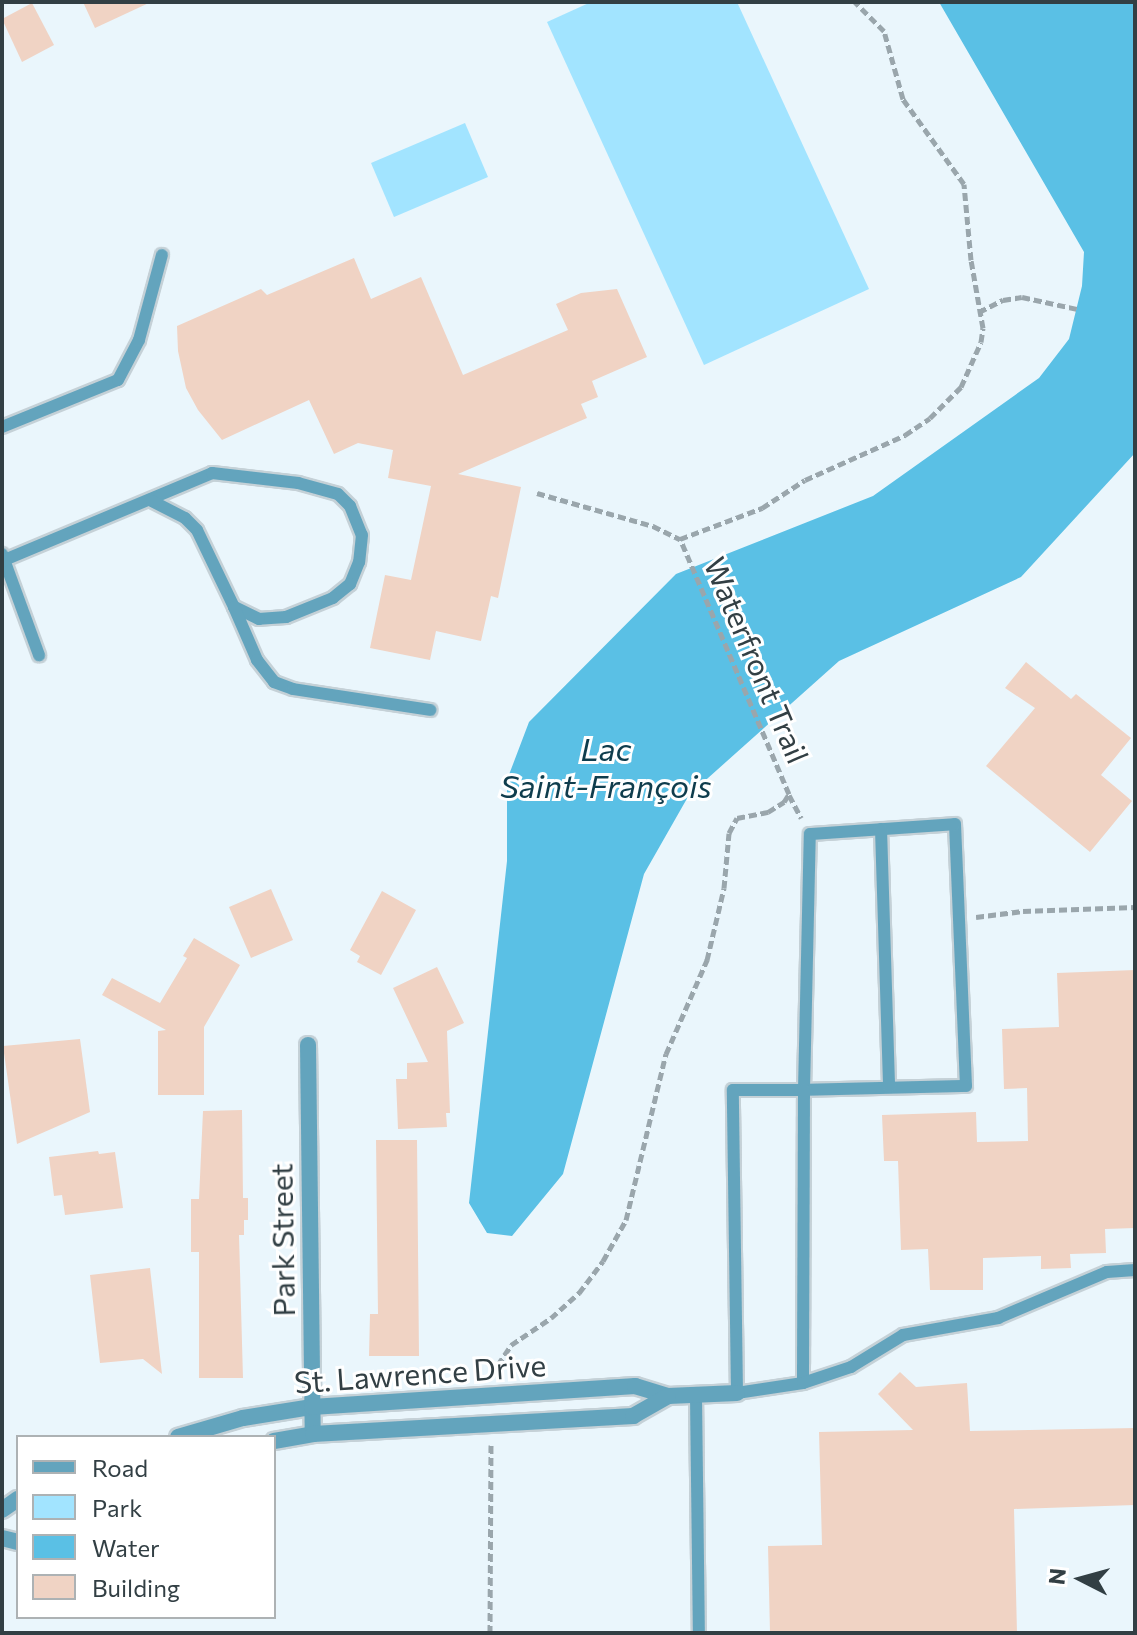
<!DOCTYPE html>
<meta charset="utf-8">
<style>
body{margin:0}
#map{position:relative;width:1137px;height:1635px;overflow:hidden;background:#eaf6fc;font-family:Commissioner,sans-serif}
div>[style]{position:absolute}
[style*='--x']{left:calc(var(--x)*1px);top:calc(var(--y)*1px);width:calc(var(--w)*1px);rotate:calc(var(--a)*1deg)}
.green>*{inset:0;background:#a2e4ff}
.water>*{inset:0;background:#5ac0e5}
.building>*{inset:0;background:#f0d3c4}
.path>*{height:5px;margin-top:-2.5px;transform-origin:0;background:repeating-linear-gradient(90deg,#9aa6ac 0 8px,transparent 0 12px)}
.roads{filter:drop-shadow(2px 0 #c5d1d7) drop-shadow(-2px 0 #c5d1d7) drop-shadow(0 2px #c5d1d7) drop-shadow(0 -2px #c5d1d7)}
.service>*{height:12px;margin:-6px;padding:0 6px;transform-origin:6px;border-radius:6px;background:#63a4bd}
.minor>*{height:16px;margin:-8px;padding:0 8px;transform-origin:8px;border-radius:8px;background:#63a4bd}
span{translate:-50% -50%;white-space:nowrap;text-align:center;line-height:1.15;-webkit-text-stroke:6px #fff;paint-order:stroke}
.street-label{font-size:30px;color:#323f44}
.water-label{font-size:32px;color:#0f3d4d;font-style:italic}
.frame{position:absolute;inset:0;border:4px solid #323f44;pointer-events:none}
.legend{position:absolute;left:16px;top:1435px;width:260px;height:184px;box-sizing:border-box;background:#fff;border:2px solid #adb2b4;margin:0;padding:10px 14px;list-style:none;font-size:24px;color:#323f44}
.legend li{display:flex;align-items:center;gap:16px;height:40px}
.legend b{width:40px;border:2px solid #adb2b4}
.north{position:absolute;left:1041px;top:1539px;width:80px;height:80px;-webkit-text-stroke:6px #fff;paint-order:stroke;rotate:276deg;font-size:22px;font-weight:700;line-height:32px;text-align:center;color:#323f44}
.north::after{content:'';display:block;margin:auto;width:28px;height:36px;background:#323f44;clip-path:polygon(50% 0,100% 100%,50% 72%,0 100%)}
</style>
<div id="map">
<div class="green">
<div style="clip-path:polygon(591px 2px,737px 2px,869px 289px,704px 365px,547px 22px)"></div>
<div style="clip-path:polygon(465px 123px,488px 177px,394px 217px,371px 163px)"></div>
</div>
<div class="water">
<div style="clip-path:polygon(939px 2px,1135px 2px,1135px 453px,1021px 577px,839px 661px,689px 795px,644px 874px,563px 1174px,512px 1236px,487px 1233px,469px 1203px,507px 861px,507px 780px,529px 722px,676px 574px,873px 496px,1039px 378px,1069px 339px,1082px 286px,1084px 252px)"></div>
</div>
<div class="building">
<div style="clip-path:polygon(83px 2px,151px 2px,95px 28px)"></div>
<div style="clip-path:polygon(32px 3px,54px 45px,22px 62px,2px 19px)"></div>
<div style="clip-path:polygon(354px 258px,371px 299px,421px 277px,463px 375px,568px 330px,556px 304px,581px 293px,617px 289px,647px 357px,592px 381px,598px 397px,581px 404px,587px 418px,458px 474px,521px 487px,498px 598px,491px 596px,481px 641px,436px 631px,430px 660px,370px 648px,385px 575px,411px 580px,431px 486px,388px 478px,393px 450px,358px 443px,334px 454px,309px 400px,222px 440px,198px 410px,186px 388px,178px 351px,177px 326px,261px 289px,267px 295px)"></div>
<div style="clip-path:polygon(1026px 662px,1071px 699px,1076px 694px,1131px 738px,1101px 775px,1132px 801px,1090px 852px,986px 766px,1035px 708px,1005px 688px)"></div>
<div style="clip-path:polygon(271px 889px,293px 940px,251px 958px,229px 907px)"></div>
<div style="clip-path:polygon(382px 891px,416px 910px,381px 975px,357px 962px,360px 956px,350px 950px)"></div>
<div style="clip-path:polygon(194px 938px,240px 965px,204px 1027px,204px 1095px,158px 1095px,158px 1031px,166px 1030px,102px 995px,112px 978px,160px 1003px,187px 958px,183px 956px)"></div>
<div style="clip-path:polygon(437px 967px,464px 1023px,447px 1031px,450px 1113px,446px 1113px,447px 1127px,398px 1129px,396px 1079px,407px 1079px,407px 1063px,428px 1062px,393px 988px)"></div>
<div style="clip-path:polygon(1135px 970px,1135px 1228px,1105px 1229px,1106px 1253px,1070px 1254px,1071px 1268px,1041px 1269px,1041px 1256px,983px 1258px,983px 1290px,930px 1290px,928px 1249px,901px 1250px,898px 1161px,884px 1161px,882px 1115px,976px 1112px,977px 1142px,1028px 1141px,1027px 1088px,1004px 1089px,1002px 1029px,1059px 1027px,1057px 973px)"></div>
<div style="clip-path:polygon(80px 1039px,90px 1112px,17px 1144px,3px 1046px)"></div>
<div style="clip-path:polygon(242px 1110px,243px 1198px,248px 1198px,248px 1220px,244px 1220px,244px 1235px,239px 1235px,243px 1378px,199px 1378px,199px 1252px,191px 1252px,191px 1199px,199px 1199px,203px 1111px)"></div>
<div style="clip-path:polygon(376px 1140px,417px 1140px,419px 1356px,369px 1356px,370px 1314px,378px 1314px)"></div>
<div style="clip-path:polygon(98px 1151px,99px 1154px,115px 1152px,123px 1208px,65px 1215px,62px 1195px,54px 1196px,49px 1157px)"></div>
<div style="clip-path:polygon(150px 1268px,162px 1374px,143px 1359px,100px 1363px,90px 1275px)"></div>
<div style="clip-path:polygon(900px 1372px,916px 1387px,967px 1383px,970px 1431px,1135px 1428px,1135px 1505px,1014px 1509px,1017px 1633px,770px 1633px,768px 1546px,822px 1545px,819px 1432px,913px 1430px,878px 1394px)"></div>
</div>
<div class="path">
<div style="--x:979;--y:312;--w:27;--a:-27"></div>
<div style="--x:1003;--y:300;--w:19;--a:-9"></div>
<div style="--x:1022;--y:297;--w:56;--a:12.3"></div>
<div style="--x:537;--y:493;--w:121;--a:15.9"></div>
<div style="--x:653;--y:526;--w:30;--a:26"></div>
<div style="--x:680;--y:539;--w:88;--a:-20.7"></div>
<div style="--x:762;--y:508;--w:51;--a:-33.1"></div>
<div style="--x:805;--y:480;--w:110;--a:-24.2"></div>
<div style="--x:905;--y:435;--w:30;--a:-34"></div>
<div style="--x:930;--y:418;--w:44;--a:-45"></div>
<div style="--x:961;--y:387;--w:49;--a:-66"></div>
<div style="--x:981;--y:342;--w:14;--a:-82"></div>
<div style="--x:983;--y:328;--w:69;--a:-100"></div>
<div style="--x:971;--y:260;--w:76;--a:-95.3"></div>
<div style="--x:964;--y:184;--w:105;--a:-125.7"></div>
<div style="--x:903;--y:99;--w:71;--a:-105.6"></div>
<div style="--x:884;--y:31;--w:41;--a:-135"></div>
<div style="--x:789;--y:795;--w:26;--a:62"></div>
<div style="--x:976;--y:917;--w:47;--a:-7.3"></div>
<div style="--x:1023;--y:911;--w:112;--a:-2"></div>
<div style="--x:491;--y:1375;--w:36;--a:-56"></div>
<div style="--x:511;--y:1345;--w:48;--a:-34"></div>
<div style="--x:551;--y:1318;--w:38;--a:-42"></div>
<div style="--x:579;--y:1293;--w:40;--a:-53"></div>
<div style="--x:603;--y:1261;--w:47;--a:-60.7"></div>
<div style="--x:626;--y:1220;--w:171;--a:-76.5"></div>
<div style="--x:666;--y:1054;--w:103;--a:-66.4"></div>
<div style="--x:707;--y:960;--w:74;--a:-76.7"></div>
<div style="--x:724;--y:888;--w:55;--a:-84.8"></div>
<div style="--x:729;--y:833;--w:17;--a:-62"></div>
<div style="--x:737;--y:818;--w:32;--a:-11"></div>
<div style="--x:768;--y:812;--w:19;--a:-32"></div>
<div style="--x:784;--y:802;--w:9;--a:-58"></div>
<div style="--x:789;--y:794;--w:277;--a:-113.1"></div>
<div style="--x:490;--y:1633;--w:188;--a:-89.7"></div>
</div>
<div class="roads">
<div class="service">
<div style="--x:2;--y:427;--w:125;--a:-22.1"></div>
<div style="--x:118;--y:380;--w:45;--a:-62.3"></div>
<div style="--x:139;--y:340;--w:88;--a:-74.9"></div>
<div style="--x:2;--y:554;--w:108;--a:69.9"></div>
<div style="--x:2;--y:561;--w:228;--a:-22.7"></div>
<div style="--x:212;--y:473;--w:87;--a:6.6"></div>
<div style="--x:298;--y:483;--w:41;--a:15.4"></div>
<div style="--x:338;--y:494;--w:17;--a:45"></div>
<div style="--x:350;--y:506;--w:31;--a:68"></div>
<div style="--x:362;--y:535;--w:27;--a:96"></div>
<div style="--x:359;--y:562;--w:24;--a:112"></div>
<div style="--x:350;--y:584;--w:22;--a:141"></div>
<div style="--x:333;--y:598;--w:51;--a:158"></div>
<div style="--x:286;--y:617;--w:27;--a:176"></div>
<div style="--x:259;--y:619;--w:28;--a:-154"></div>
<div style="--x:234;--y:607;--w:85;--a:-115.7"></div>
<div style="--x:197;--y:530;--w:17;--a:-135"></div>
<div style="--x:185;--y:518;--w:37;--a:-153"></div>
<div style="--x:234;--y:607;--w:58;--a:66.5"></div>
<div style="--x:257;--y:660;--w:28;--a:52"></div>
<div style="--x:274;--y:682;--w:20;--a:20"></div>
<div style="--x:293;--y:689;--w:139;--a:8.7"></div>
<div style="--x:955;--y:824;--w:262;--a:87.6"></div>
<div style="--x:966;--y:1086;--w:162;--a:178.6"></div>
<div style="--x:804;--y:1090;--w:256;--a:-88.7"></div>
<div style="--x:810;--y:834;--w:145;--a:-3.9"></div>
<div style="--x:881;--y:829;--w:258;--a:88.2"></div>
<div style="--x:733;--y:1090;--w:71;--a:0"></div>
<div style="--x:804;--y:1090;--w:293;--a:90.2"></div>
<div style="--x:803;--y:1383;--w:67;--a:171.4"></div>
<div style="--x:737;--y:1393;--w:303;--a:-90.8"></div>
<div style="--x:803;--y:1383;--w:51;--a:-18.4"></div>
<div style="--x:851;--y:1367;--w:61;--a:-31.6"></div>
<div style="--x:903;--y:1335;--w:97;--a:-10.1"></div>
<div style="--x:998;--y:1318;--w:118;--a:-22.9"></div>
<div style="--x:1107;--y:1272;--w:28;--a:-4"></div>
<div style="--x:696;--y:1397;--w:236;--a:89.3"></div>
</div>
<div class="minor">
<div style="--x:308;--y:1045;--w:389;--a:89.3"></div>
<div style="--x:178;--y:1437;--w:68;--a:-16.3"></div>
<div style="--x:243;--y:1418;--w:70;--a:-9.1"></div>
<div style="--x:312;--y:1407;--w:324;--a:-3.7"></div>
<div style="--x:635;--y:1386;--w:34;--a:17"></div>
<div style="--x:668;--y:1396;--w:69;--a:-2.5"></div>
<div style="--x:274;--y:1441;--w:40;--a:-10"></div>
<div style="--x:313;--y:1434;--w:321;--a:-3.2"></div>
<div style="--x:633;--y:1416;--w:40;--a:-29.7"></div>
<div style="--x:2;--y:1510;--w:19;--a:-35"></div>
<div style="--x:2;--y:1538;--w:16;--a:14"></div>
</div>
</div>
<div class="street-label">
<span style="left:757px;top:660px;rotate:67deg">Waterfront Trail</span>
<span style="left:282px;top:1240px;rotate:-91deg">Park Street</span>
<span style="left:420px;top:1373px;rotate:-4deg">St. Lawrence Drive</span>
</div>
<div class="water-label">
<span style="left:606px;top:767px">Lac<br>Saint-François</span>
</div>
<div class="frame"></div>
<ul class="legend">
<li><b style="height:10px;background:#63a4bd"></b>Road</li>
<li><b style="height:22px;background:#a2e4ff"></b>Park</li>
<li><b style="height:22px;background:#5ac0e5"></b>Water</li>
<li><b style="height:22px;background:#f0d3c4"></b>Building</li>
</ul>
<div class="north">N</div>
</div>
